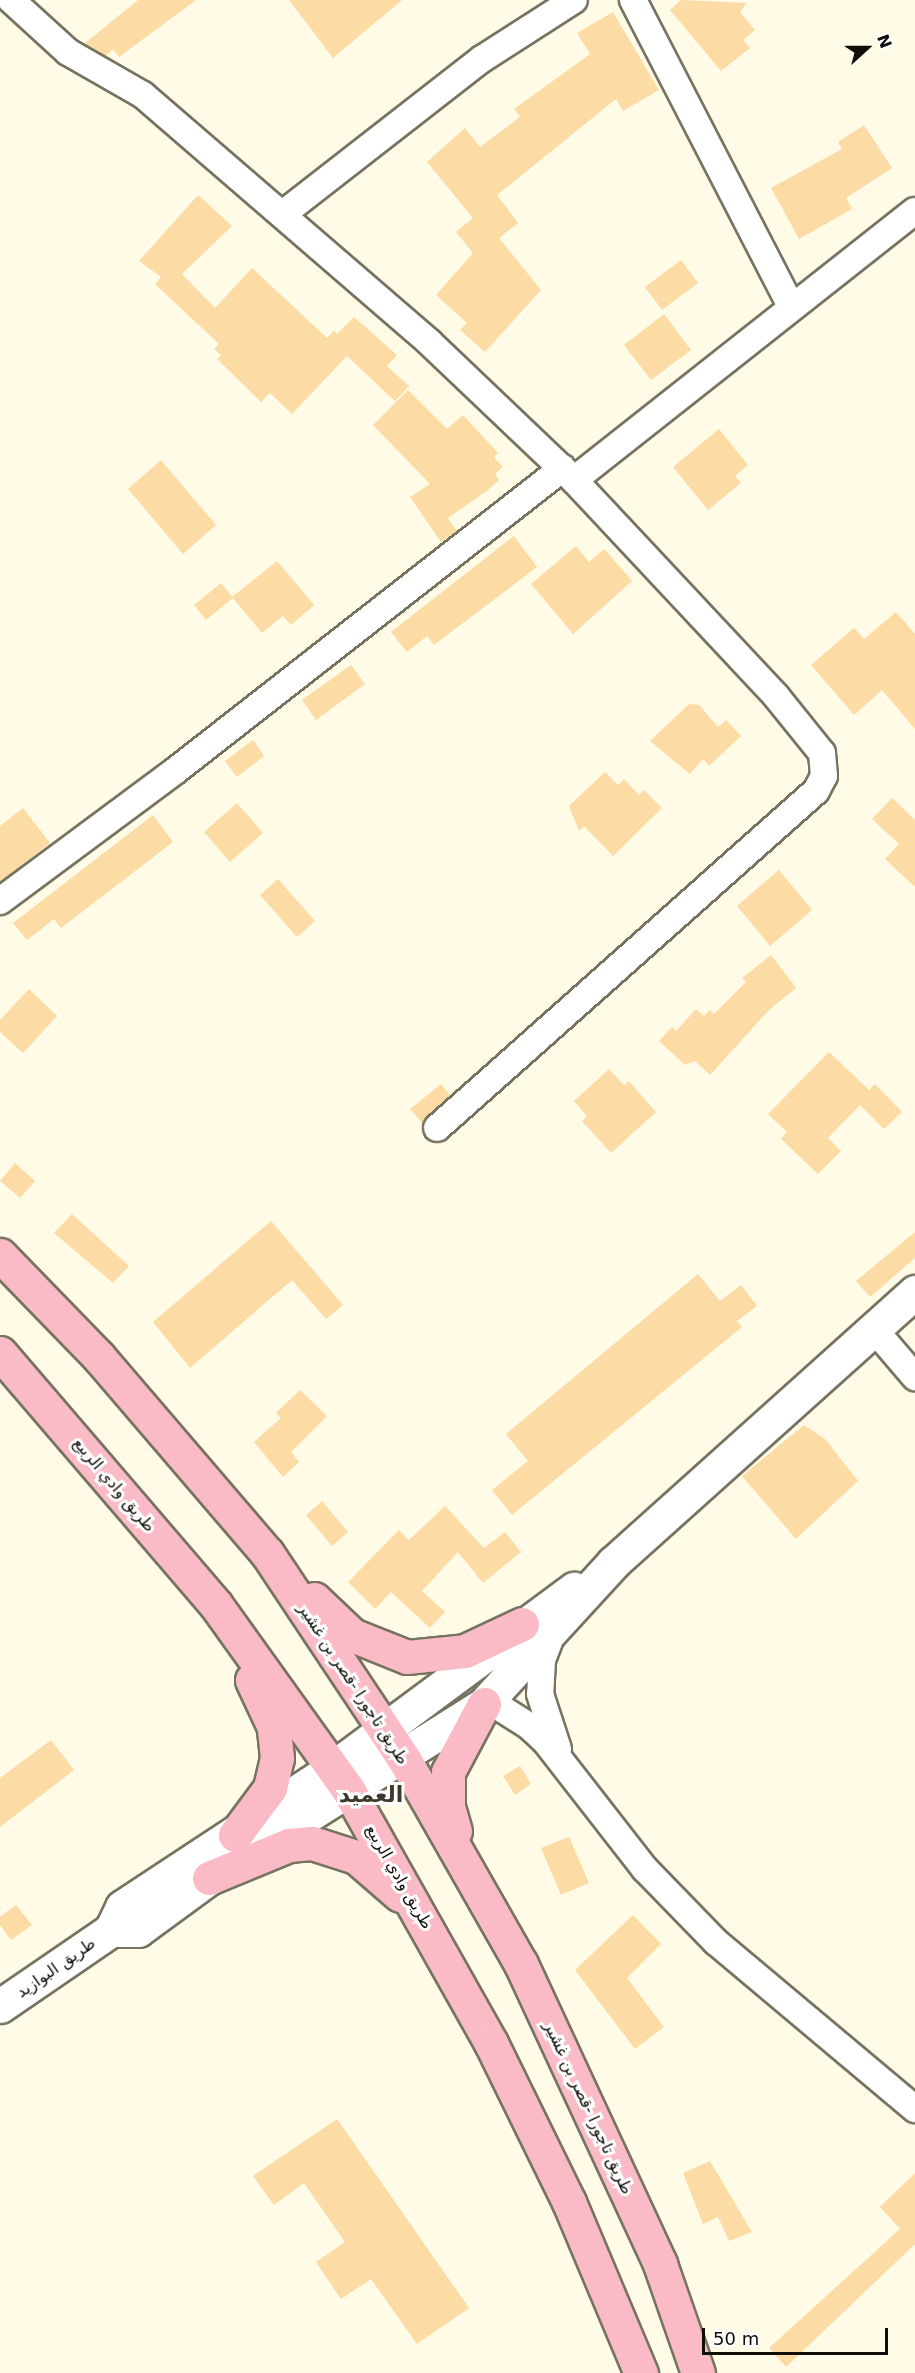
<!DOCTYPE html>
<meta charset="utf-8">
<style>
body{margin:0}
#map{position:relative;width:915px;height:2373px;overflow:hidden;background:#fffbe7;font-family:"DejaVu Sans","Noto Naskh Arabic",sans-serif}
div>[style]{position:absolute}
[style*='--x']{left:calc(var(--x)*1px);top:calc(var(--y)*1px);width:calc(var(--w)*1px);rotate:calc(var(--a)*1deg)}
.building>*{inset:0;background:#fcdba5}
.roads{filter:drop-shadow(2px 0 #767361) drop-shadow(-2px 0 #767361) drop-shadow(0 2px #767361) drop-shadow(0 -2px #767361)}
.minor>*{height:26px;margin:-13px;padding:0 13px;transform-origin:13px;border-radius:13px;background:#fff}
.secondary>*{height:33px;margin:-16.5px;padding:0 16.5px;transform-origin:16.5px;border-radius:16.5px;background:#fff}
.trunk>*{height:33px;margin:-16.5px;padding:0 16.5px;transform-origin:16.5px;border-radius:16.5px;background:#fabbc6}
span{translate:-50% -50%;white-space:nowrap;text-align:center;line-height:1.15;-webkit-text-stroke:6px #fff;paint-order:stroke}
.street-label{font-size:16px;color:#100e08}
.district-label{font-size:22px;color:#3d3a2b;font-weight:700}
.north{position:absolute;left:837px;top:18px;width:60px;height:60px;-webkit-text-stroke:4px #fff;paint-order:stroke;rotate:69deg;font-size:16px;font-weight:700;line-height:24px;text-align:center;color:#100e08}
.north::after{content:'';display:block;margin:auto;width:21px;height:27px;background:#100e08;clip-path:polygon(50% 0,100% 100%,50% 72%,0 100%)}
.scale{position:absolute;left:702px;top:2328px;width:186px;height:27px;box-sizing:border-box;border:3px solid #100e08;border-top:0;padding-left:8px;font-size:18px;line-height:21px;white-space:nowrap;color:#100e08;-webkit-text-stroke:4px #fff;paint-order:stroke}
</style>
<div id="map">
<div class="building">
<div style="clip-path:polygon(138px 0,196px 0,119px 57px,113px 49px,106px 56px,84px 44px)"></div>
<div style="clip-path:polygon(289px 0,402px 0,333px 58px)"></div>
<div style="clip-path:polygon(681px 0,747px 3px,740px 12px,755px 30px,743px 40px,750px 48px,721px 71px,670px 10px)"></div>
<div style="clip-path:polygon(613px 12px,659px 90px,623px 111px,616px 99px,497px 195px,518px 223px,499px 238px,541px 290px,485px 352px,460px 330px,467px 323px,436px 295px,473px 253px,456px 232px,473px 218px,427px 162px,465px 128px,480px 147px,520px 117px,514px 109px,590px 54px,577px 33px)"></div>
<div style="clip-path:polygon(864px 125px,892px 168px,846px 198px,852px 209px,799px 239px,771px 188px,842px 149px,838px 142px)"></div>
<div style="clip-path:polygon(198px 195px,232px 226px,182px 274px,215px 308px,252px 268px,327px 338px,334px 330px,337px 334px,354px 317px,397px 355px,387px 366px,409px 386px,395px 401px,347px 356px,292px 414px,270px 393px,261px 402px,217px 359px,221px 355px,214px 349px,219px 344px,155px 284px,161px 277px,139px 261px)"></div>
<div style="clip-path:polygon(681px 260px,698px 283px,662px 310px,645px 287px)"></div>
<div style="clip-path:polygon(664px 314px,691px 350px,651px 380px,624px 345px)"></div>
<div style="clip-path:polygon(408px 390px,447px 429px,463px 415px,498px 453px,494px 457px,503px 467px,495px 474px,499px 480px,488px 490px,448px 518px,457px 531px,441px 542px,410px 497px,430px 484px,373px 425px)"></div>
<div style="clip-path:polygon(719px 429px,748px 465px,735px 476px,741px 483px,708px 510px,673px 467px)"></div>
<div style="clip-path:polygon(161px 460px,216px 525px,183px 554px,128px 489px)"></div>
<div style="clip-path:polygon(514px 536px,537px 567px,434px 645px,427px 636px,407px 652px,391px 632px)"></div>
<div style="clip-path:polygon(576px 546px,589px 562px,604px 549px,632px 581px,573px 634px,531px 584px)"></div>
<div style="clip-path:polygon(277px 561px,314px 605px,291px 625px,283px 616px,262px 633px,232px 597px)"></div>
<div style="clip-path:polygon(221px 583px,233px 598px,206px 620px,194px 605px)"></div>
<div style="clip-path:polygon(896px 612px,915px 634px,915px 729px,882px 690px,854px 715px,811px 665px,854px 628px,864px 639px)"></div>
<div style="clip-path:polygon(351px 665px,365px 684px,316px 720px,302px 700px)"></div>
<div style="clip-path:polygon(689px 704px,699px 705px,718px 727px,726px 720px,741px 736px,709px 766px,703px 759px,690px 774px,650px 741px)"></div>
<div style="clip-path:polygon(253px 740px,264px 756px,237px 777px,225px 761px)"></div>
<div style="clip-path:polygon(605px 772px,618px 785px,624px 779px,639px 795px,644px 790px,662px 808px,613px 856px,584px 826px,579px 831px,569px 806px)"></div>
<div style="clip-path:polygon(892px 798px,915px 820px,915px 887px,885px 859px,899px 844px,872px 819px)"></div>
<div style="clip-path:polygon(237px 803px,263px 833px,230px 862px,204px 832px)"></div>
<div style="clip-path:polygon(23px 808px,50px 843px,0 882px,0 826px)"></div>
<div style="clip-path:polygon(153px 815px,173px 842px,61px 928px,54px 919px,27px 940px,13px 923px)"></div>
<div style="clip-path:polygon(779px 870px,812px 910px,770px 946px,737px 906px)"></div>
<div style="clip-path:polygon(278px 879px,315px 921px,297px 937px,260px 895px)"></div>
<div style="clip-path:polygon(771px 955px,796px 988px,769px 1010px,710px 1075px,695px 1061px,685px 1065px,659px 1041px,672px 1027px,676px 1031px,696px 1009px,704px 1016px,710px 1010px,714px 1014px,746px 982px,742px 978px)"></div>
<div style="clip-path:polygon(29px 989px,57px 1016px,23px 1053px,0 1032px,0 1020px)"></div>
<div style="clip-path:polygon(829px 1052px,869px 1090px,875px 1084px,902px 1112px,884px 1129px,860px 1105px,828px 1138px,841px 1151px,818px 1174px,781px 1139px,787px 1132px,768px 1114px)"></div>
<div style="clip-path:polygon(609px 1069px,624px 1085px,629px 1081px,656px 1112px,611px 1153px,582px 1121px,587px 1116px,574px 1101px)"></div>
<div style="clip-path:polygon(441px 1084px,451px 1096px,423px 1124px,410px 1109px)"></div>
<div style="clip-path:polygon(15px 1163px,35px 1181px,20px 1198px,0 1181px)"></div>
<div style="clip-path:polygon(72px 1214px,129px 1266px,113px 1283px,54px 1233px)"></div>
<div style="clip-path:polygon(271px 1221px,343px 1305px,326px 1319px,292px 1280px,190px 1368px,153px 1322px)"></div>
<div style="clip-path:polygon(915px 1232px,915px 1258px,870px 1297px,856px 1281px)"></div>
<div style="clip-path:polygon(698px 1274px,720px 1301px,741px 1285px,757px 1306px,737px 1321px,742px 1327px,512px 1515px,492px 1490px,528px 1461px,506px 1434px)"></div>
<div style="clip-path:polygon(300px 1390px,327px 1416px,291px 1452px,299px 1462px,283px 1477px,254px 1442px,281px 1418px,276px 1413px)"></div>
<div style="clip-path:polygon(804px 1425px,825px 1439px,858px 1481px,796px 1539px,742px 1476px)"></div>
<div style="clip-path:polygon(322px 1501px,348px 1532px,332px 1546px,306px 1515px)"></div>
<div style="clip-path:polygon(445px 1506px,484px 1548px,505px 1532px,521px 1552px,483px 1583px,458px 1552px,422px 1591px,445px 1612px,430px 1628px,391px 1592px,375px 1609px,348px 1582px,399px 1530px,409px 1540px)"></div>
<div style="clip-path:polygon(51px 1740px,74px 1770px,0 1827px,0 1778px)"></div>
<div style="clip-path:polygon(520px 1766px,531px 1784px,515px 1795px,503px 1776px)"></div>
<div style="clip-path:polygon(569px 1837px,589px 1883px,561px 1895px,541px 1848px)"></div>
<div style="clip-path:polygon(16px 1905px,32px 1925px,11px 1940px,0 1925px,0 1917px)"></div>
<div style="clip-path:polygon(633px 1915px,661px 1944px,627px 1978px,664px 2027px,635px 2049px,575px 1970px)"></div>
<div style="clip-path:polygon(337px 2119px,469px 2308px,417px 2344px,371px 2279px,341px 2299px,316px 2262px,345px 2242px,304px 2183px,274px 2205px,253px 2176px)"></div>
<div style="clip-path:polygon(710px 2161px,752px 2232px,729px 2241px,718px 2217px,703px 2224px,683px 2173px)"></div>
<div style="clip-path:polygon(915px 2173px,915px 2244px,786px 2367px,769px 2348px,900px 2229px,880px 2207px)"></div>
</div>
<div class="roads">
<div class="minor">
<div style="--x:11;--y:0;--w:77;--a:42.4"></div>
<div style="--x:68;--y:52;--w:86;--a:29.8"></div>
<div style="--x:143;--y:95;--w:379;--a:40.8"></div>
<div style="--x:430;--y:343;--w:199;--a:43.6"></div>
<div style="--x:574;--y:480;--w:296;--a:46.9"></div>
<div style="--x:776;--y:696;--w:73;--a:51.1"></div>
<div style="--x:822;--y:753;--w:23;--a:85"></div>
<div style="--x:824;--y:776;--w:17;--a:118"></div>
<div style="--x:816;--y:791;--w:507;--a:138.36"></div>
<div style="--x:633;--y:0;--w:344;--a:62.7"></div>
<div style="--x:284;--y:213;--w:251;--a:-37.9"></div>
<div style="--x:482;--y:59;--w:109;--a:-32.7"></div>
<div style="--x:574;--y:480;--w:434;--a:-38.3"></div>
<div style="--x:0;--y:901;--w:218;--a:-36.6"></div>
<div style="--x:175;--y:771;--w:492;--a:-38"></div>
<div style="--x:873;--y:1328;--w:65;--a:49.4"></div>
<div style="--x:552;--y:1634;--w:28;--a:111"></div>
<div style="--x:542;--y:1660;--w:34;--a:93"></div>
<div style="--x:540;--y:1694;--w:58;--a:71.9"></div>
<div style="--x:488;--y:1700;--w:49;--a:32.4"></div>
<div style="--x:529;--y:1726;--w:23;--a:43"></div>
<div style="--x:546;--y:1742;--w:161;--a:52.1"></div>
<div style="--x:645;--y:1869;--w:102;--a:45.8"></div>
<div style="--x:716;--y:1942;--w:260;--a:40"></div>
</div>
<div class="secondary">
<div style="--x:111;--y:1930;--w:27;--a:0"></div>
<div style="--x:138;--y:1930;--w:88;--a:-36.2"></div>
<div style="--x:209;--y:1878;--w:325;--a:-32.3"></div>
<div style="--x:484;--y:1704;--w:191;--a:-47.5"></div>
<div style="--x:613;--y:1563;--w:406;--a:-41.9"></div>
<div style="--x:111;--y:1930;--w:25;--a:-64"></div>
<div style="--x:122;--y:1907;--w:254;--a:-33.4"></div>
<div style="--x:334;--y:1767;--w:299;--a:-36.6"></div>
<div style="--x:0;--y:2006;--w:135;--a:-34.4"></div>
</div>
<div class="trunk">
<div style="--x:0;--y:1255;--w:141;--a:45.9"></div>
<div style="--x:98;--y:1356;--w:260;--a:49.4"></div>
<div style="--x:267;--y:1553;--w:247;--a:56.4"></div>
<div style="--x:404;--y:1759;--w:236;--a:60.3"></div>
<div style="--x:521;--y:1964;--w:331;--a:65.1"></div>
<div style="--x:660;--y:2264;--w:115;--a:70.8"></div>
<div style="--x:0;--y:1353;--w:332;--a:49.4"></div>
<div style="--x:216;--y:1605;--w:229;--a:54.4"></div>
<div style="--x:349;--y:1791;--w:289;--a:60.6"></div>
<div style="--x:491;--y:2043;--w:177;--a:63.9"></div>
<div style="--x:569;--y:2202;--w:186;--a:67.2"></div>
<div style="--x:314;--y:1599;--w:52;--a:43.5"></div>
<div style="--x:352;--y:1635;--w:59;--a:21.8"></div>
<div style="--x:407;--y:1657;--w:58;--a:-5.9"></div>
<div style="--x:465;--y:1651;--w:63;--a:-25.3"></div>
<div style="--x:455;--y:1831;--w:25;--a:-106"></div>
<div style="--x:448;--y:1807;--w:35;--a:-90"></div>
<div style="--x:448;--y:1772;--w:77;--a:-62.1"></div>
<div style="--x:235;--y:1835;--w:59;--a:-53.3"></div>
<div style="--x:270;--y:1788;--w:31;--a:-77"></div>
<div style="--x:277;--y:1758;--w:31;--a:-96"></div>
<div style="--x:274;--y:1727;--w:52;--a:-115.1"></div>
<div style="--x:209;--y:1878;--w:87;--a:-22.4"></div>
<div style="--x:289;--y:1845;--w:23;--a:-5"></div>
<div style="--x:312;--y:1843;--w:46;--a:17.7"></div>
<div style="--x:356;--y:1857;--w:58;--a:40.8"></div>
</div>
</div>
<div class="street-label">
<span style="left:114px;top:1485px;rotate:50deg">طريق وادي الربيع</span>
<span style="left:353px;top:1684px;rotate:57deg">طريق تاجورا -قصر بن غشير</span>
<span style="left:399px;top:1877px;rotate:60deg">طريق وادي الربيع</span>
<span style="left:56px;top:1968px;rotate:-35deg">طريق البوازيد</span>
<span style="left:588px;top:2108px;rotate:65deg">طريق تاجورا -قصر بن غشير</span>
</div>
<div class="district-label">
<span style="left:371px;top:1795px">العميد</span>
</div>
<div class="north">N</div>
<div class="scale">50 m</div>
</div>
